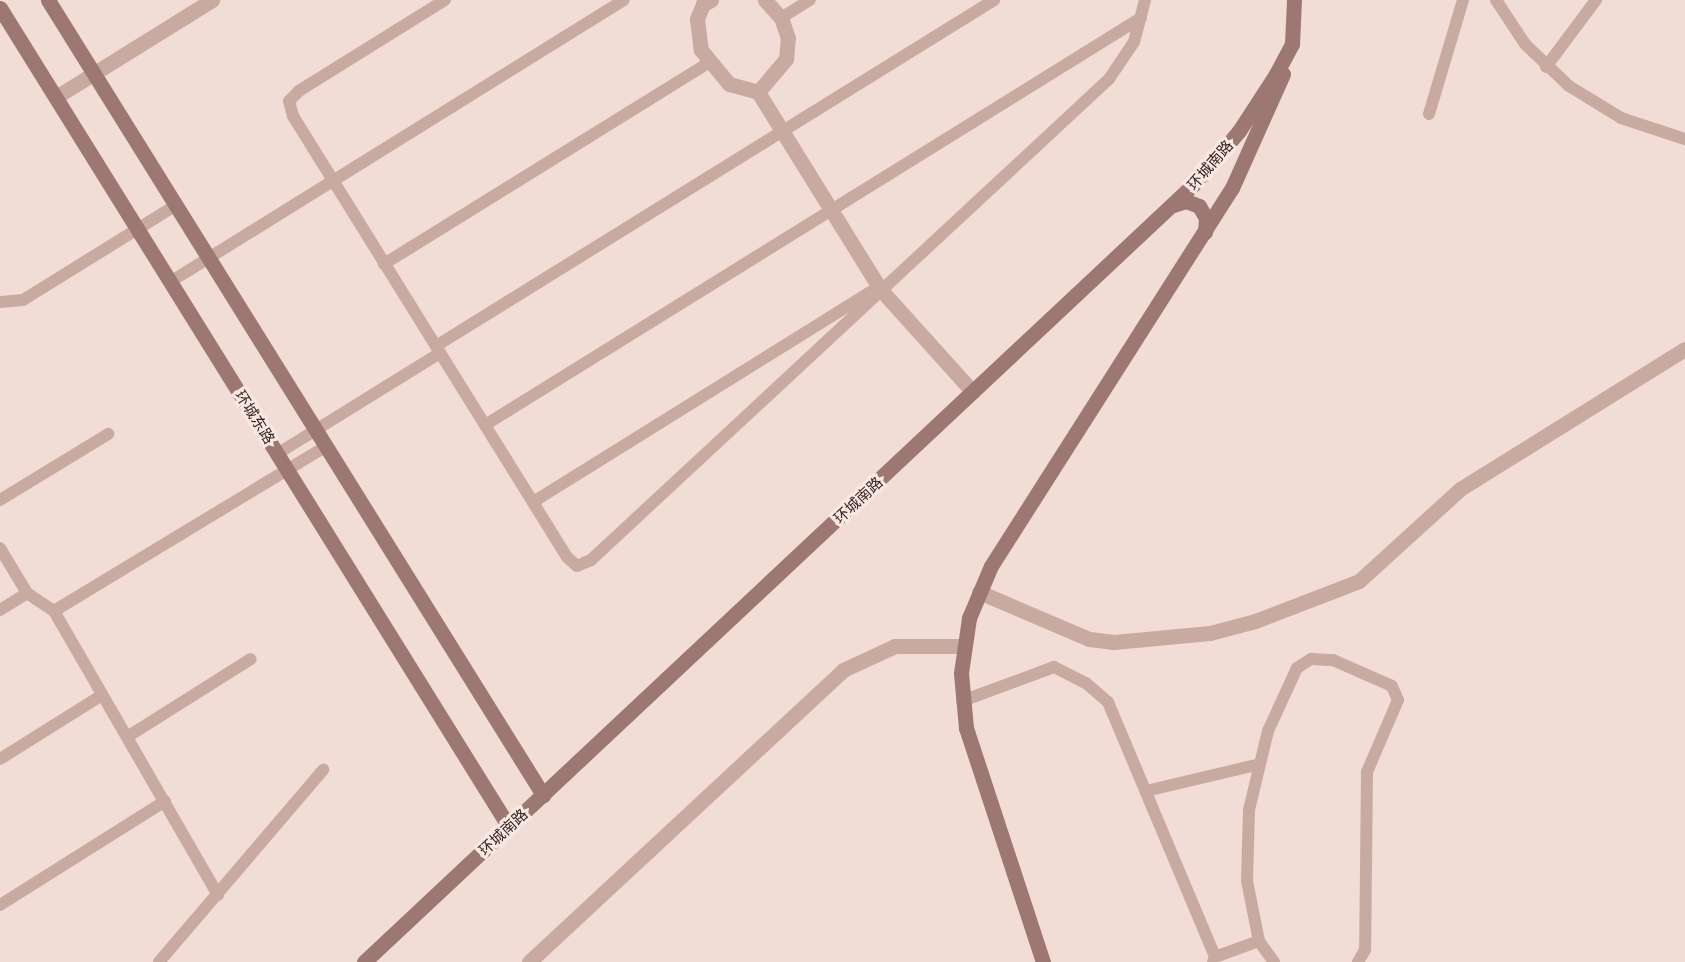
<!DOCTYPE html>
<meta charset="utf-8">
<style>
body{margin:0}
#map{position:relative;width:1685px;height:962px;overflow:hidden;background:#f1ddd5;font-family:Quicksand,"Noto Sans SC",sans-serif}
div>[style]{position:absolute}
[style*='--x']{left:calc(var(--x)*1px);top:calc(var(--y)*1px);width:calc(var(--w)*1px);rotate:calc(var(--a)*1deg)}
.service>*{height:12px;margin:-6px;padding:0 6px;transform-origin:6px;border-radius:6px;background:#c9aaa1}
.minor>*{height:15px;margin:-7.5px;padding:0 7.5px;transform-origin:7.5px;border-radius:7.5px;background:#c9aaa1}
.secondary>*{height:15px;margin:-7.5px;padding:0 7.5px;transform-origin:7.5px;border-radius:7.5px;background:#9d7872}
span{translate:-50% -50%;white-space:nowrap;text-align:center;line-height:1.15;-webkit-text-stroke:6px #f9e8e1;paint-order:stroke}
.street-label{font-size:15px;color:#332524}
</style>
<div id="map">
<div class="service">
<div style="--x:445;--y:0;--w:172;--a:148.1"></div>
<div style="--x:299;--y:91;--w:14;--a:135"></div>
<div style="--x:289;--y:101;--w:16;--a:75"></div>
<div style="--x:293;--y:116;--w:519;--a:58.15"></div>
<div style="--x:567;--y:557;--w:13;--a:42"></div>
<div style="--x:577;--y:566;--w:15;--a:-23"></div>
<div style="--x:591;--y:560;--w:707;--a:-42.88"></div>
<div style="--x:1109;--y:79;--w:45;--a:-56"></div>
<div style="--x:1134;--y:42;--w:43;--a:-75.3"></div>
<div style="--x:1496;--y:0;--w:53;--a:56.6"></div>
<div style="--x:1525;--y:44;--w:61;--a:43.7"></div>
<div style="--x:1569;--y:86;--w:61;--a:31.6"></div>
<div style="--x:1621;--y:118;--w:67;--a:18.2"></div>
<div style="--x:781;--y:18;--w:34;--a:-32"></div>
<div style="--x:1546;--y:67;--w:84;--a:-53.3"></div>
<div style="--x:1429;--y:114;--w:119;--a:-73.4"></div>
<div style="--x:384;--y:264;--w:381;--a:-31.8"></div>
<div style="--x:170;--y:282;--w:534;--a:-31.85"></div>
<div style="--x:0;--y:302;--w:23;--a:-5"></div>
<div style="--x:23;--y:300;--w:180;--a:-31.8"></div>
<div style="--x:436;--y:346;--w:657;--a:-31.8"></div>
<div style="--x:485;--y:425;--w:772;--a:-31.82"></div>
<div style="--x:277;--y:454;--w:192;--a:-31.8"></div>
<div style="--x:0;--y:500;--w:127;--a:-31.4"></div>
<div style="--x:533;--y:502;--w:398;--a:-31.9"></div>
<div style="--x:0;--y:548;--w:52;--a:59"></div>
<div style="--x:27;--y:593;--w:32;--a:34"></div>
<div style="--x:54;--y:611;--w:328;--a:60"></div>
<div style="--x:0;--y:610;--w:32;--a:-32"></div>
<div style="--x:54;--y:611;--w:318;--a:-31.2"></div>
<div style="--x:962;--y:701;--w:98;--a:-20.3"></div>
<div style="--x:1054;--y:667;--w:36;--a:27"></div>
<div style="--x:1086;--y:683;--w:29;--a:41"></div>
<div style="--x:1108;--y:702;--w:277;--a:67.2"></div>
<div style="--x:1215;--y:957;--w:5;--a:112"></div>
<div style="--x:127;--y:737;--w:146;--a:-32.2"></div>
<div style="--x:0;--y:759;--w:120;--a:-32.1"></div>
<div style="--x:1146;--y:791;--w:113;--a:-13.3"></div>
<div style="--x:0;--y:905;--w:195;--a:-32.2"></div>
<div style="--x:1215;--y:957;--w:47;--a:-20"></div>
<div style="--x:159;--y:962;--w:253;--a:-49.5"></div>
<div style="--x:1274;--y:962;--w:26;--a:-126"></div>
<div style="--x:1259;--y:941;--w:61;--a:-101.3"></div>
<div style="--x:1247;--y:881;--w:71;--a:-88.4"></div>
<div style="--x:1249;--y:810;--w:81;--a:-76.5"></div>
<div style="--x:1268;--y:731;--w:69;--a:-65.3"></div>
<div style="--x:1297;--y:668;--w:17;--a:-33"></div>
<div style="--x:1311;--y:659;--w:22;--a:3"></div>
<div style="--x:1333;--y:660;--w:64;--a:23.8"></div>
<div style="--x:1392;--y:686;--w:15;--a:67"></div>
<div style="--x:1398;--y:700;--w:78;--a:113.3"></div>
<div style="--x:1367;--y:772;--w:178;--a:90.6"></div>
<div style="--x:1365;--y:950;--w:14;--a:120"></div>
</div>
<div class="minor">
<div style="--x:711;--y:0;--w:9;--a:153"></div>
<div style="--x:703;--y:4;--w:16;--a:112"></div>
<div style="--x:697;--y:19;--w:31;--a:83"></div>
<div style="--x:701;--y:50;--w:44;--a:50.5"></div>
<div style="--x:729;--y:84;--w:30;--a:15"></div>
<div style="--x:758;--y:92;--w:43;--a:-49.7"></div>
<div style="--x:786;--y:59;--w:21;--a:-85"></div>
<div style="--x:788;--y:38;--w:21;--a:-109"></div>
<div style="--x:781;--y:18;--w:24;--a:-132"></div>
<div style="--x:758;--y:92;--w:233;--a:58.2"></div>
<div style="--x:881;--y:290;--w:137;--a:48"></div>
<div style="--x:56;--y:97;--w:184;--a:-31.9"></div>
<div style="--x:979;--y:592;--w:120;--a:23.1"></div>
<div style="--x:1089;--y:639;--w:25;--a:7"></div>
<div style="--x:1114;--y:642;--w:96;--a:-5.4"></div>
<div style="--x:1210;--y:633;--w:47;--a:-14.9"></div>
<div style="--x:1255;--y:621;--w:111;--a:-21"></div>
<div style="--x:1359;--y:581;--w:137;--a:-42.3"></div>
<div style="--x:1460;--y:489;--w:265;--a:-31.9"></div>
<div style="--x:529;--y:962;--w:429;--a:-42.9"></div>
<div style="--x:843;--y:670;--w:57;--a:-24.8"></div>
<div style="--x:895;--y:646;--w:68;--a:0"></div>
</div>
<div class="secondary">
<div style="--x:48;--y:0;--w:937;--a:58.09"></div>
<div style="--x:0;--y:8;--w:964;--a:58.14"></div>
<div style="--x:1173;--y:205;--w:14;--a:-17"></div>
<div style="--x:1186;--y:201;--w:14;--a:21"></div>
<div style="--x:1199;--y:206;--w:14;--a:60"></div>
<div style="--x:1206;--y:218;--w:14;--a:94"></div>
<div style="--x:364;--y:962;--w:1140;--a:-43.15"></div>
<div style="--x:1196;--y:182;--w:67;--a:-49.9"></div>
<div style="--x:1239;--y:131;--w:68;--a:-57"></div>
<div style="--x:1276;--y:74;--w:34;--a:-62"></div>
<div style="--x:1292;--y:44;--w:44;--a:-87.4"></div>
<div style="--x:1043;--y:962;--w:246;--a:-108.2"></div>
<div style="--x:966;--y:728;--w:55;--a:-95.2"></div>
<div style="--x:961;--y:673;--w:56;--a:-81.7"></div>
<div style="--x:969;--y:618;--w:56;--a:-67.1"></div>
<div style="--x:991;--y:566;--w:448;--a:-57.5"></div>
<div style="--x:1232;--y:188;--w:125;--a:-65.9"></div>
</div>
<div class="street-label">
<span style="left:1210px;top:165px;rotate:-49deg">环城南路</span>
<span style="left:255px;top:417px;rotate:58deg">环城东路</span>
<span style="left:858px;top:500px;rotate:-43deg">环城南路</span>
<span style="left:503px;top:832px;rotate:-43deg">环城南路</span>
</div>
</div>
